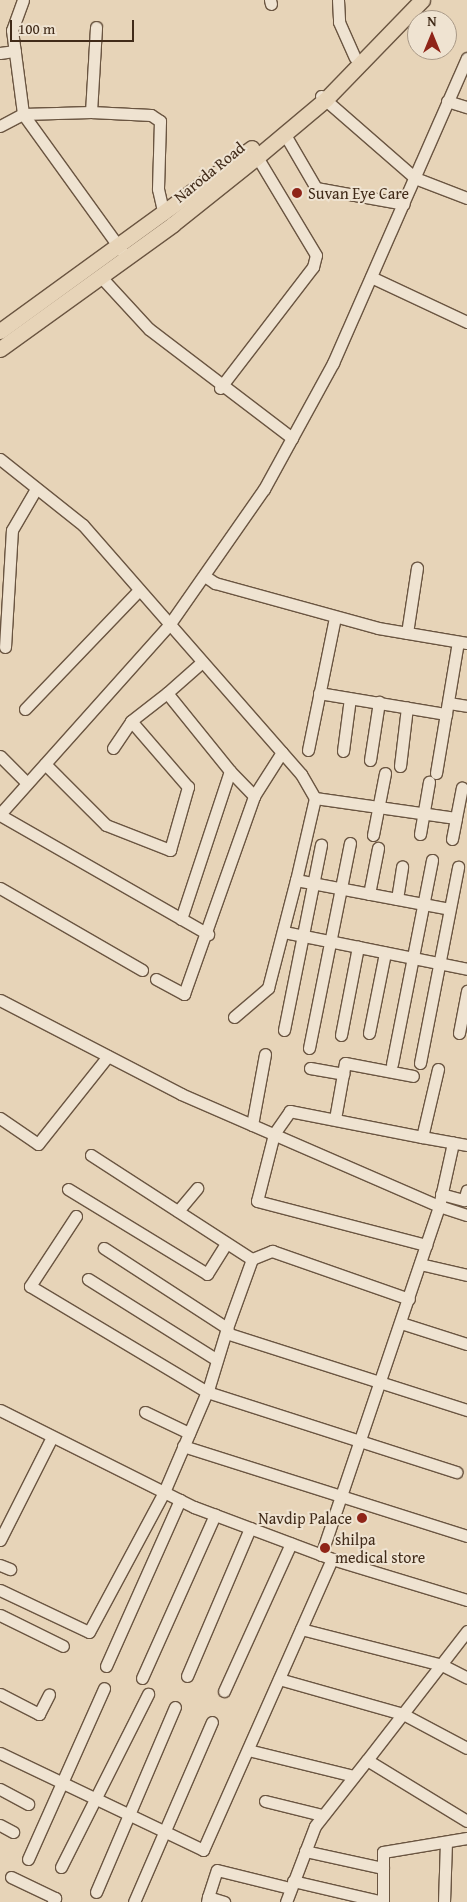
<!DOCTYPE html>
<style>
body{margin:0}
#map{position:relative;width:467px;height:1902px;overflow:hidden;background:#e7d4b8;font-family:"Gentium Book Plus",serif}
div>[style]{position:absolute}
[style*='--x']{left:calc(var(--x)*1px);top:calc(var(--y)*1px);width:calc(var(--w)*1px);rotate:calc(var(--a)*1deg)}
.roads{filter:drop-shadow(1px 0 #6a5541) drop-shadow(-1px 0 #6a5541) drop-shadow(0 1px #6a5541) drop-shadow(0 -1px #6a5541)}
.minor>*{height:11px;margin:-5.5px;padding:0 5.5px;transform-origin:5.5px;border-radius:5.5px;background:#efe3d1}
.major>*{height:15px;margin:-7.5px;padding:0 7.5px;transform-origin:7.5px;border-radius:7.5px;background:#e7d4b8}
.dots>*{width:14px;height:14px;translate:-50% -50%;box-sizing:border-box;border:2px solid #efe3d1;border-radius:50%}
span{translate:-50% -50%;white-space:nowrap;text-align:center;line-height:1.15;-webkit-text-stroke:4px #efe3d1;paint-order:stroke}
.street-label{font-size:16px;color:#412b19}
.poi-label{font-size:16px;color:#412b19}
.left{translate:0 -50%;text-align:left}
.right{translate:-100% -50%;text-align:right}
.north{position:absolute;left:407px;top:10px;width:50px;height:50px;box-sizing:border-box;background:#efe3d1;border:1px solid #a99987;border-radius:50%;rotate:0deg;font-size:14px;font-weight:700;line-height:20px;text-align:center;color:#412b19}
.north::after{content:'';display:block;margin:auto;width:18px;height:22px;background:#8f2418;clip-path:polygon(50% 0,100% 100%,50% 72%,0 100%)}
.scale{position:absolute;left:10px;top:20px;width:124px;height:22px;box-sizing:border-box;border:2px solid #412b19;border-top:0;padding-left:6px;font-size:15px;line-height:18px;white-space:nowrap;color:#412b19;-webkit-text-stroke:4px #efe3d1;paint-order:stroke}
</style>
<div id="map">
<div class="roads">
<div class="minor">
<div style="--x:23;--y:0;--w:32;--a:110"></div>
<div style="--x:12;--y:30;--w:85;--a:82.5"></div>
<div style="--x:23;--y:114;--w:168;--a:54.2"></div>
<div style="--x:270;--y:0;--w:4;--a:76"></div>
<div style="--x:338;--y:0;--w:22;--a:87"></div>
<div style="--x:339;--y:22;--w:39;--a:66"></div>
<div style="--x:0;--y:53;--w:15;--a:-8"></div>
<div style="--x:321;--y:96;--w:125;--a:41.1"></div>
<div style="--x:415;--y:178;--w:56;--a:21"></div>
<div style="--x:447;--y:101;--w:21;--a:17"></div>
<div style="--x:91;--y:112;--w:60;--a:2.9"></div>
<div style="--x:151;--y:115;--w:11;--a:34"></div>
<div style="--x:160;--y:121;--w:68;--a:91.7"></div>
<div style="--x:158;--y:189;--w:26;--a:77"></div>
<div style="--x:0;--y:126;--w:26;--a:-28"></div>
<div style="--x:23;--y:114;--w:68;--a:-1.7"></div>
<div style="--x:91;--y:112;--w:85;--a:-86.6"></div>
<div style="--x:284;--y:133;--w:64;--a:59.8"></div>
<div style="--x:316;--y:188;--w:89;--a:10.3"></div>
<div style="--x:101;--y:277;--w:71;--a:47.3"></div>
<div style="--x:149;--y:329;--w:180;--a:37.3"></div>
<div style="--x:371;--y:277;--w:106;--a:25.1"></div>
<div style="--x:220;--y:388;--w:153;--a:-52.5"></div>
<div style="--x:313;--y:267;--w:12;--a:-76"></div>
<div style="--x:316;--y:255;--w:114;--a:-121"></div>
<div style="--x:0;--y:459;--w:106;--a:38.5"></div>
<div style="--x:83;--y:525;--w:331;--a:48.8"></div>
<div style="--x:301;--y:774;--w:28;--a:60"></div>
<div style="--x:315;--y:798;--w:84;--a:103"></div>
<div style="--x:296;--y:880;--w:156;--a:10.7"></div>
<div style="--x:206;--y:577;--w:11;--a:34"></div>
<div style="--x:215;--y:583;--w:169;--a:15.4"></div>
<div style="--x:378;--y:628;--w:90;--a:9.6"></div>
<div style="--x:407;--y:633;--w:66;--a:-81.3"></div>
<div style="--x:5;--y:647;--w:117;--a:-86.6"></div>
<div style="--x:12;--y:530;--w:48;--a:-59.7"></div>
<div style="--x:319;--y:693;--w:129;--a:9.4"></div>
<div style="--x:449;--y:703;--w:18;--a:9"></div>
<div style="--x:25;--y:709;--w:165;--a:-46.2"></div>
<div style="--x:113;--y:748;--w:32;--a:-56"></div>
<div style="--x:131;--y:721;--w:46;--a:-37.9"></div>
<div style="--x:308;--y:750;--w:136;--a:-78.5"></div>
<div style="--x:343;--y:751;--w:53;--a:-82.5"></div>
<div style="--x:0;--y:756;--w:38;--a:45"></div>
<div style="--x:370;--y:760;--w:59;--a:-81.2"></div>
<div style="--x:45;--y:764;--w:86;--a:45"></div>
<div style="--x:106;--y:825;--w:69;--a:21.3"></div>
<div style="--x:170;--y:850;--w:66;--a:-74.1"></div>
<div style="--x:188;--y:787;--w:87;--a:-130.8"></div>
<div style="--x:400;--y:766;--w:59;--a:-83.2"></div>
<div style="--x:230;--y:771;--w:35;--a:46"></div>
<div style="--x:436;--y:773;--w:133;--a:-80.5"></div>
<div style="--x:315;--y:798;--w:142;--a:8.1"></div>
<div style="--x:456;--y:818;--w:31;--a:-79"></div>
<div style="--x:0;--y:814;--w:254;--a:-48.2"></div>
<div style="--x:169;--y:625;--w:166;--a:-55.1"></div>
<div style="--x:264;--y:489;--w:144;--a:-61.3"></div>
<div style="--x:333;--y:363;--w:333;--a:-66.3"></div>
<div style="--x:0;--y:815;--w:240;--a:29.8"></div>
<div style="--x:420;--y:834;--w:53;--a:-80.2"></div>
<div style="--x:373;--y:835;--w:63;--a:-79"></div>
<div style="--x:452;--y:839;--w:21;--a:-79"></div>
<div style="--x:0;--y:888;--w:164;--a:30"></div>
<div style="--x:369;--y:894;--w:47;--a:-78.9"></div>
<div style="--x:397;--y:899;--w:33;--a:-81"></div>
<div style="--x:181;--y:919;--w:156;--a:-71.7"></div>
<div style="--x:230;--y:771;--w:100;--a:-128.9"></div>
<div style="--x:167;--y:693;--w:47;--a:-41.5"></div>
<div style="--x:284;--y:932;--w:187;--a:11.4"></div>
<div style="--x:156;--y:979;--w:32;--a:28"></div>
<div style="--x:184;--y:994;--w:210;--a:-70.5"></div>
<div style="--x:254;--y:796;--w:52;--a:-57.5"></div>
<div style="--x:0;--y:1000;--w:204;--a:27.4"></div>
<div style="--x:181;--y:1094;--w:281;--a:23.5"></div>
<div style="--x:439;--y:1206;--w:65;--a:-77.5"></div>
<div style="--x:234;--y:1017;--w:45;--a:-40.5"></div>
<div style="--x:268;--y:988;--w:112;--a:-75.5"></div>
<div style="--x:284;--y:1030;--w:189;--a:-78.7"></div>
<div style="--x:369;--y:1033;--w:82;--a:-78.7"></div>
<div style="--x:459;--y:1033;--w:43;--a:-79.2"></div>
<div style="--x:341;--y:1035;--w:90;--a:-79.1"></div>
<div style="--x:309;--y:1048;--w:209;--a:-78.7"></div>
<div style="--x:420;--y:1063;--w:200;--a:-79"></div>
<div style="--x:392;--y:1064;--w:208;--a:-78.9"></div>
<div style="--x:310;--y:1068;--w:34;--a:10"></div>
<div style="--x:343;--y:1074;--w:46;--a:100.1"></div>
<div style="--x:438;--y:1069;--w:70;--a:103.2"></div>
<div style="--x:422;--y:1137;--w:46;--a:10.1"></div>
<div style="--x:343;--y:1074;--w:11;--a:-80"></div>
<div style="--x:345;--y:1063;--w:69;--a:10.8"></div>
<div style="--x:0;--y:1118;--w:46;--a:34.4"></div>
<div style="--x:38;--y:1144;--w:112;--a:-51.5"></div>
<div style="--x:252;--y:1125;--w:72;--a:-79.6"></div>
<div style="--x:422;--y:1137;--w:135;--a:-168.9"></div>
<div style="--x:290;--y:1111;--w:28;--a:125"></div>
<div style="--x:274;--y:1134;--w:69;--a:104.2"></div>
<div style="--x:257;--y:1201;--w:175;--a:14.6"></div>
<div style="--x:91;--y:1155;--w:192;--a:32.9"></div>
<div style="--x:252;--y:1259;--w:73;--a:109.9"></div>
<div style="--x:227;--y:1328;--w:6;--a:72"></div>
<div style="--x:229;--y:1334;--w:250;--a:17.7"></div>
<div style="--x:68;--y:1189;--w:163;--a:31.4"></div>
<div style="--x:207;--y:1274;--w:36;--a:-58"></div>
<div style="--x:441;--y:1194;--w:24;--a:15"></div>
<div style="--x:464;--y:1200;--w:10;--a:-73"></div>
<div style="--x:178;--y:1211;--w:30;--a:-50"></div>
<div style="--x:76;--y:1216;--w:84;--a:123.3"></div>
<div style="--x:30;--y:1286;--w:206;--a:30.9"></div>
<div style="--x:207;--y:1392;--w:262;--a:17.8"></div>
<div style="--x:252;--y:1259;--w:22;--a:-22"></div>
<div style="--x:272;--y:1251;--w:145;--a:19.3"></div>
<div style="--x:420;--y:1264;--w:48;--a:13.2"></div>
<div style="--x:88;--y:1279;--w:152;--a:32.1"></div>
<div style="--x:401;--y:1323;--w:69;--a:17.7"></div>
<div style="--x:0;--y:1410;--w:217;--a:26.6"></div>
<div style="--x:194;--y:1507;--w:147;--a:20.6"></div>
<div style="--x:332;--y:1559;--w:141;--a:16.9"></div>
<div style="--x:145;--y:1412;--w:49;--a:25.5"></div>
<div style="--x:183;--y:1446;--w:298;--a:17.6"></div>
<div style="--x:0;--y:1540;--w:115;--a:-63.2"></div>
<div style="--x:321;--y:1555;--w:368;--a:-71.3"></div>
<div style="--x:439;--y:1206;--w:29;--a:18"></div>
<div style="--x:0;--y:1565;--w:11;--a:22"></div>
<div style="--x:0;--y:1590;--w:98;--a:25.3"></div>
<div style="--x:89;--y:1632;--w:159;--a:-61.8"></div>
<div style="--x:164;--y:1492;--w:114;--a:-66.8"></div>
<div style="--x:209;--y:1387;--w:62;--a:-73"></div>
<div style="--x:227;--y:1328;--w:147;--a:-147"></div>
<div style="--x:0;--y:1615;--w:70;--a:26.2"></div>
<div style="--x:301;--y:1629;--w:146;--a:14.3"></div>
<div style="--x:442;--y:1665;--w:28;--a:27"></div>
<div style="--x:467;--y:1631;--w:163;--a:127.8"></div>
<div style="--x:367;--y:1760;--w:117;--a:31.4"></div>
<div style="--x:106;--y:1666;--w:182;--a:-66"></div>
<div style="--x:187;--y:1676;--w:161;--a:-66.9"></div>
<div style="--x:142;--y:1678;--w:179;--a:-65.9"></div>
<div style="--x:279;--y:1679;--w:129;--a:15.8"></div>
<div style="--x:403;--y:1714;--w:72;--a:28"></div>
<div style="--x:224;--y:1691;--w:162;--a:-65.6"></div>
<div style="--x:0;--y:1694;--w:44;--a:27.1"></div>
<div style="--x:39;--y:1714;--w:22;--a:-63"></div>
<div style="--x:248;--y:1750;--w:109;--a:13.8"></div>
<div style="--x:0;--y:1753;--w:225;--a:25.5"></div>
<div style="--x:203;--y:1850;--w:318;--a:-66.1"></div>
<div style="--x:0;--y:1789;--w:32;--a:28"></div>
<div style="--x:265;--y:1801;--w:59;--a:13.8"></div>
<div style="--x:0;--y:1825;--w:15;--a:28"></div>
<div style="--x:305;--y:1851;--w:80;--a:12.3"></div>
<div style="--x:28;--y:1859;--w:187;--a:-66"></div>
<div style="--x:61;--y:1867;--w:194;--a:-63.3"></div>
<div style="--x:11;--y:1877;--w:49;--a:25.5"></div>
<div style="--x:55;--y:1898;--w:4;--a:117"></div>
<div style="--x:293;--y:1881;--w:92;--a:13.1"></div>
<div style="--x:96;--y:1892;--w:201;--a:-66.9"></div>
<div style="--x:208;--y:1897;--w:28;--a:-72"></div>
<div style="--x:217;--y:1870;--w:75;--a:13.9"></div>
<div style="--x:134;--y:1902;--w:196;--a:-66.6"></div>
<div style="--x:207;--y:1902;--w:5;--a:-79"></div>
<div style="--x:208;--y:1897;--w:17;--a:17"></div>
<div style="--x:286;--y:1902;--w:81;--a:-69.1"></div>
<div style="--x:315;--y:1826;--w:84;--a:-51.8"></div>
<div style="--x:383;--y:1902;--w:50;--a:-90"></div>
<div style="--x:383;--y:1852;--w:85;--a:-9.5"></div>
<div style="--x:444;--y:1902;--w:59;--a:-88.1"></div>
</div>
<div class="major">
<div style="--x:0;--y:331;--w:311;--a:-36"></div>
<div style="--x:0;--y:349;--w:213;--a:-35.8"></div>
<div style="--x:173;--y:224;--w:107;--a:-38.6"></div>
<div style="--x:257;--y:157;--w:90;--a:-40"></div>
<div style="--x:326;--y:99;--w:138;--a:-45.9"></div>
</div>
</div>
<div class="dots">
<div style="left:297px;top:193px;background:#8f2418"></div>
<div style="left:362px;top:1518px;background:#8f2418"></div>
<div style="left:325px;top:1548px;background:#8f2418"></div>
</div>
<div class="street-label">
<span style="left:209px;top:172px;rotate:-39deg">Naroda Road</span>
</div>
<div class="poi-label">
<span class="left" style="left:308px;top:193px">Suvan Eye Care</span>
<span class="right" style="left:352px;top:1518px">Navdip Palace</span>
<span class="left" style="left:335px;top:1548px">shilpa<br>medical store</span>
</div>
<div class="north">N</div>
<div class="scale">100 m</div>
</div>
